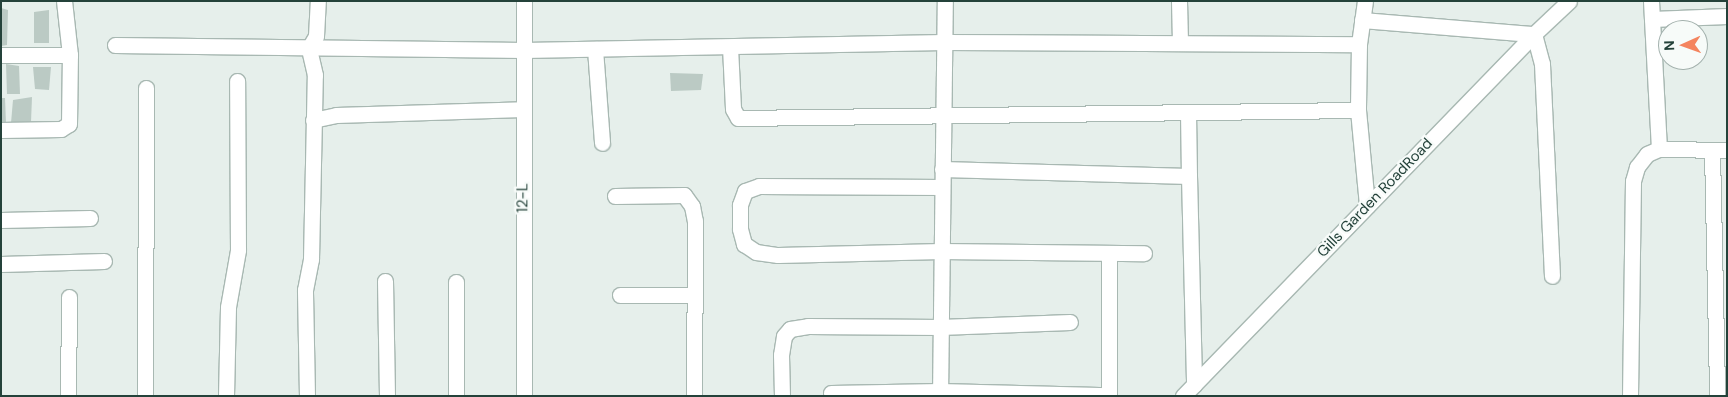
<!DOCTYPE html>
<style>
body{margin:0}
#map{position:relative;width:1728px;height:397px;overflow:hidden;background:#e6efeb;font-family:"DM Sans",sans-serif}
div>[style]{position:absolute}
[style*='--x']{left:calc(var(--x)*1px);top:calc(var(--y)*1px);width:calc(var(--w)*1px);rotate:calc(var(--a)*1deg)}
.building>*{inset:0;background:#bbcac4}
.roads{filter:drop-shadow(1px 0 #a8b8b2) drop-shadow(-1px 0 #a8b8b2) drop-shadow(0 1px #a8b8b2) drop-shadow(0 -1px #a8b8b2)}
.minor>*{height:15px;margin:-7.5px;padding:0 7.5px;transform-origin:7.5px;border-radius:7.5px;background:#fff}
span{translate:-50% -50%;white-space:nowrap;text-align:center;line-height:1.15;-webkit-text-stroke:4.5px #f7fbf9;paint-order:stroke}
.street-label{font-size:15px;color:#24423a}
.frame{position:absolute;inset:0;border:2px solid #24423a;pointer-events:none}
.north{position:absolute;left:1658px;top:20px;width:50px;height:50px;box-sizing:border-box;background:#f7fbf9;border:1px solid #a3b1ad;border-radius:50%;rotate:268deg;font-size:14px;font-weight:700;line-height:20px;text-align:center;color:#24423a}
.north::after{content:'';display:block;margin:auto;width:18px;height:22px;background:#f4845f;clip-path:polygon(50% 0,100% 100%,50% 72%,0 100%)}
</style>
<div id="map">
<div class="building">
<div style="clip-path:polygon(1px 8px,8px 10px,7px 45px,1px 46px)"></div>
<div style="clip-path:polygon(49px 10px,49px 43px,34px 43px,34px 12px)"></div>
<div style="clip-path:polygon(6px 64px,19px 66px,20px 94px,7px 94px)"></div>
<div style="clip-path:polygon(33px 67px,51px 67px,49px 90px,35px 89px)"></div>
<div style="clip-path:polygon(670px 73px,703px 74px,701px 90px,671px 91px)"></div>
<div style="clip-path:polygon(32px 97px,31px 122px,11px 123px,13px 100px)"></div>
<div style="clip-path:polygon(1px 98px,5px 98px,6px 124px,1px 124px)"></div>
</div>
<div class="roads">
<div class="minor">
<div style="--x:1179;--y:1;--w:41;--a:88.6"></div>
<div style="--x:1651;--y:1;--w:148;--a:86.9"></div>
<div style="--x:1652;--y:19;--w:75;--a:-2.3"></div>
<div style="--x:1362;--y:20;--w:173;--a:4.7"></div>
<div style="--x:1534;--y:34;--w:31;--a:75"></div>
<div style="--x:1542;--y:64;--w:212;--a:87.3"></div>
<div style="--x:1359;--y:44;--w:66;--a:90.9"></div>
<div style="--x:1358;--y:110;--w:96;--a:84.6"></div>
<div style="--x:115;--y:45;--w:409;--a:0.7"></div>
<div style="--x:524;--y:50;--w:420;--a:-1.1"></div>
<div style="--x:944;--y:42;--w:415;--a:0.3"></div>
<div style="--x:1359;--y:44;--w:43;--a:-82.1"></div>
<div style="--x:730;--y:47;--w:62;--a:87.2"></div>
<div style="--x:733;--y:109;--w:10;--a:61"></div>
<div style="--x:738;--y:118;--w:620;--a:-0.74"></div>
<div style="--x:595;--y:49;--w:94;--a:85.7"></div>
<div style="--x:1;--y:55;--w:69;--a:0"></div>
<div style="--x:313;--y:120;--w:24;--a:-12"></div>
<div style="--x:336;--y:115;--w:187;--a:-1.8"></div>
<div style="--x:1;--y:130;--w:60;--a:-1"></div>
<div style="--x:61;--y:129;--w:9;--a:-32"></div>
<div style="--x:69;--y:124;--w:69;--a:-89.2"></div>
<div style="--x:70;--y:55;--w:54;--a:-96.3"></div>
<div style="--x:1712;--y:150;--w:246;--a:88.8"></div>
<div style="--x:942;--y:169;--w:247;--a:1.6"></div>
<div style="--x:1189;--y:176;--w:63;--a:-90.9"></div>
<div style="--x:1189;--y:176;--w:209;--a:88.6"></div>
<div style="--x:942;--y:187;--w:183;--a:-179.7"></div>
<div style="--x:759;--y:186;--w:15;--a:160"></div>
<div style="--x:745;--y:191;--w:15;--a:110"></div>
<div style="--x:740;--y:205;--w:24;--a:90"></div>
<div style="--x:740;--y:229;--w:16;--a:75"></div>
<div style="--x:744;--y:244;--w:14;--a:34"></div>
<div style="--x:756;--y:252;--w:22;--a:8"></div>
<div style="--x:778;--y:255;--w:163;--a:-1.4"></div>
<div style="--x:941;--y:251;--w:203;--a:0.6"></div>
<div style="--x:615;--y:196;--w:69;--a:-0.8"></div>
<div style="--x:684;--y:195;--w:14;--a:54"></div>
<div style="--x:692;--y:206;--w:15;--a:79"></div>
<div style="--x:695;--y:221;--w:175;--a:90.3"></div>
<div style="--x:1;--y:220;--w:89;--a:-1.3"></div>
<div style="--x:1109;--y:253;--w:143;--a:90"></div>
<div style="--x:1;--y:264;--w:103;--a:-1.7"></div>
<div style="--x:385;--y:281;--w:115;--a:89"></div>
<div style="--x:620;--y:295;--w:75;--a:0"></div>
<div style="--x:831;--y:393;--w:109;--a:-1.1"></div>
<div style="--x:940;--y:391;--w:169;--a:1.4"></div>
<div style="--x:68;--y:396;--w:99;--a:-89.4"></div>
<div style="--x:145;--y:396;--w:308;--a:-89.8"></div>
<div style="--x:226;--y:396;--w:89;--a:-88.7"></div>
<div style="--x:228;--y:307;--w:58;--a:-80"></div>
<div style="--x:238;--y:250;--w:169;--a:-90.3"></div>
<div style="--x:307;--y:396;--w:106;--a:-91.1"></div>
<div style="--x:305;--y:290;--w:32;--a:-79"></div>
<div style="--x:311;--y:259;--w:184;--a:-88.8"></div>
<div style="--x:315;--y:75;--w:28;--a:-103"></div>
<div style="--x:309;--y:48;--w:14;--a:-60"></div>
<div style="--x:316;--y:36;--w:35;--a:-87"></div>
<div style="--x:456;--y:396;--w:114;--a:-90"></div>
<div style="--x:524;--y:396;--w:395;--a:-90"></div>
<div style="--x:782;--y:396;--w:41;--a:-91.4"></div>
<div style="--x:781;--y:355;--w:19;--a:-81"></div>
<div style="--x:784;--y:336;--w:9;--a:-49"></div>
<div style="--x:790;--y:329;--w:18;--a:-9"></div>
<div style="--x:808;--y:326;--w:132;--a:0.4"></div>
<div style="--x:940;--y:327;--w:130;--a:-2.2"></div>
<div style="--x:940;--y:396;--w:395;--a:-89.3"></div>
<div style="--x:1183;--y:396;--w:504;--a:-45.88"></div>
<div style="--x:1534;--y:34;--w:48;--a:-43.3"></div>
<div style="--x:1630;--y:396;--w:215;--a:-89.2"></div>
<div style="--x:1633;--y:181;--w:15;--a:-74"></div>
<div style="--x:1637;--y:167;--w:16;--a:-52"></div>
<div style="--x:1647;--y:154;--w:13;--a:-23"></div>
<div style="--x:1659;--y:149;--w:68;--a:0.8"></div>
</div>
</div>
<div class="street-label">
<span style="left:523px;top:198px;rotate:-90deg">12-L</span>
<span style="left:1375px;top:198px;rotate:-46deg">Gills Garden RoadRoad</span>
</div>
<div class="frame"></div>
<div class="north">N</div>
</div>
